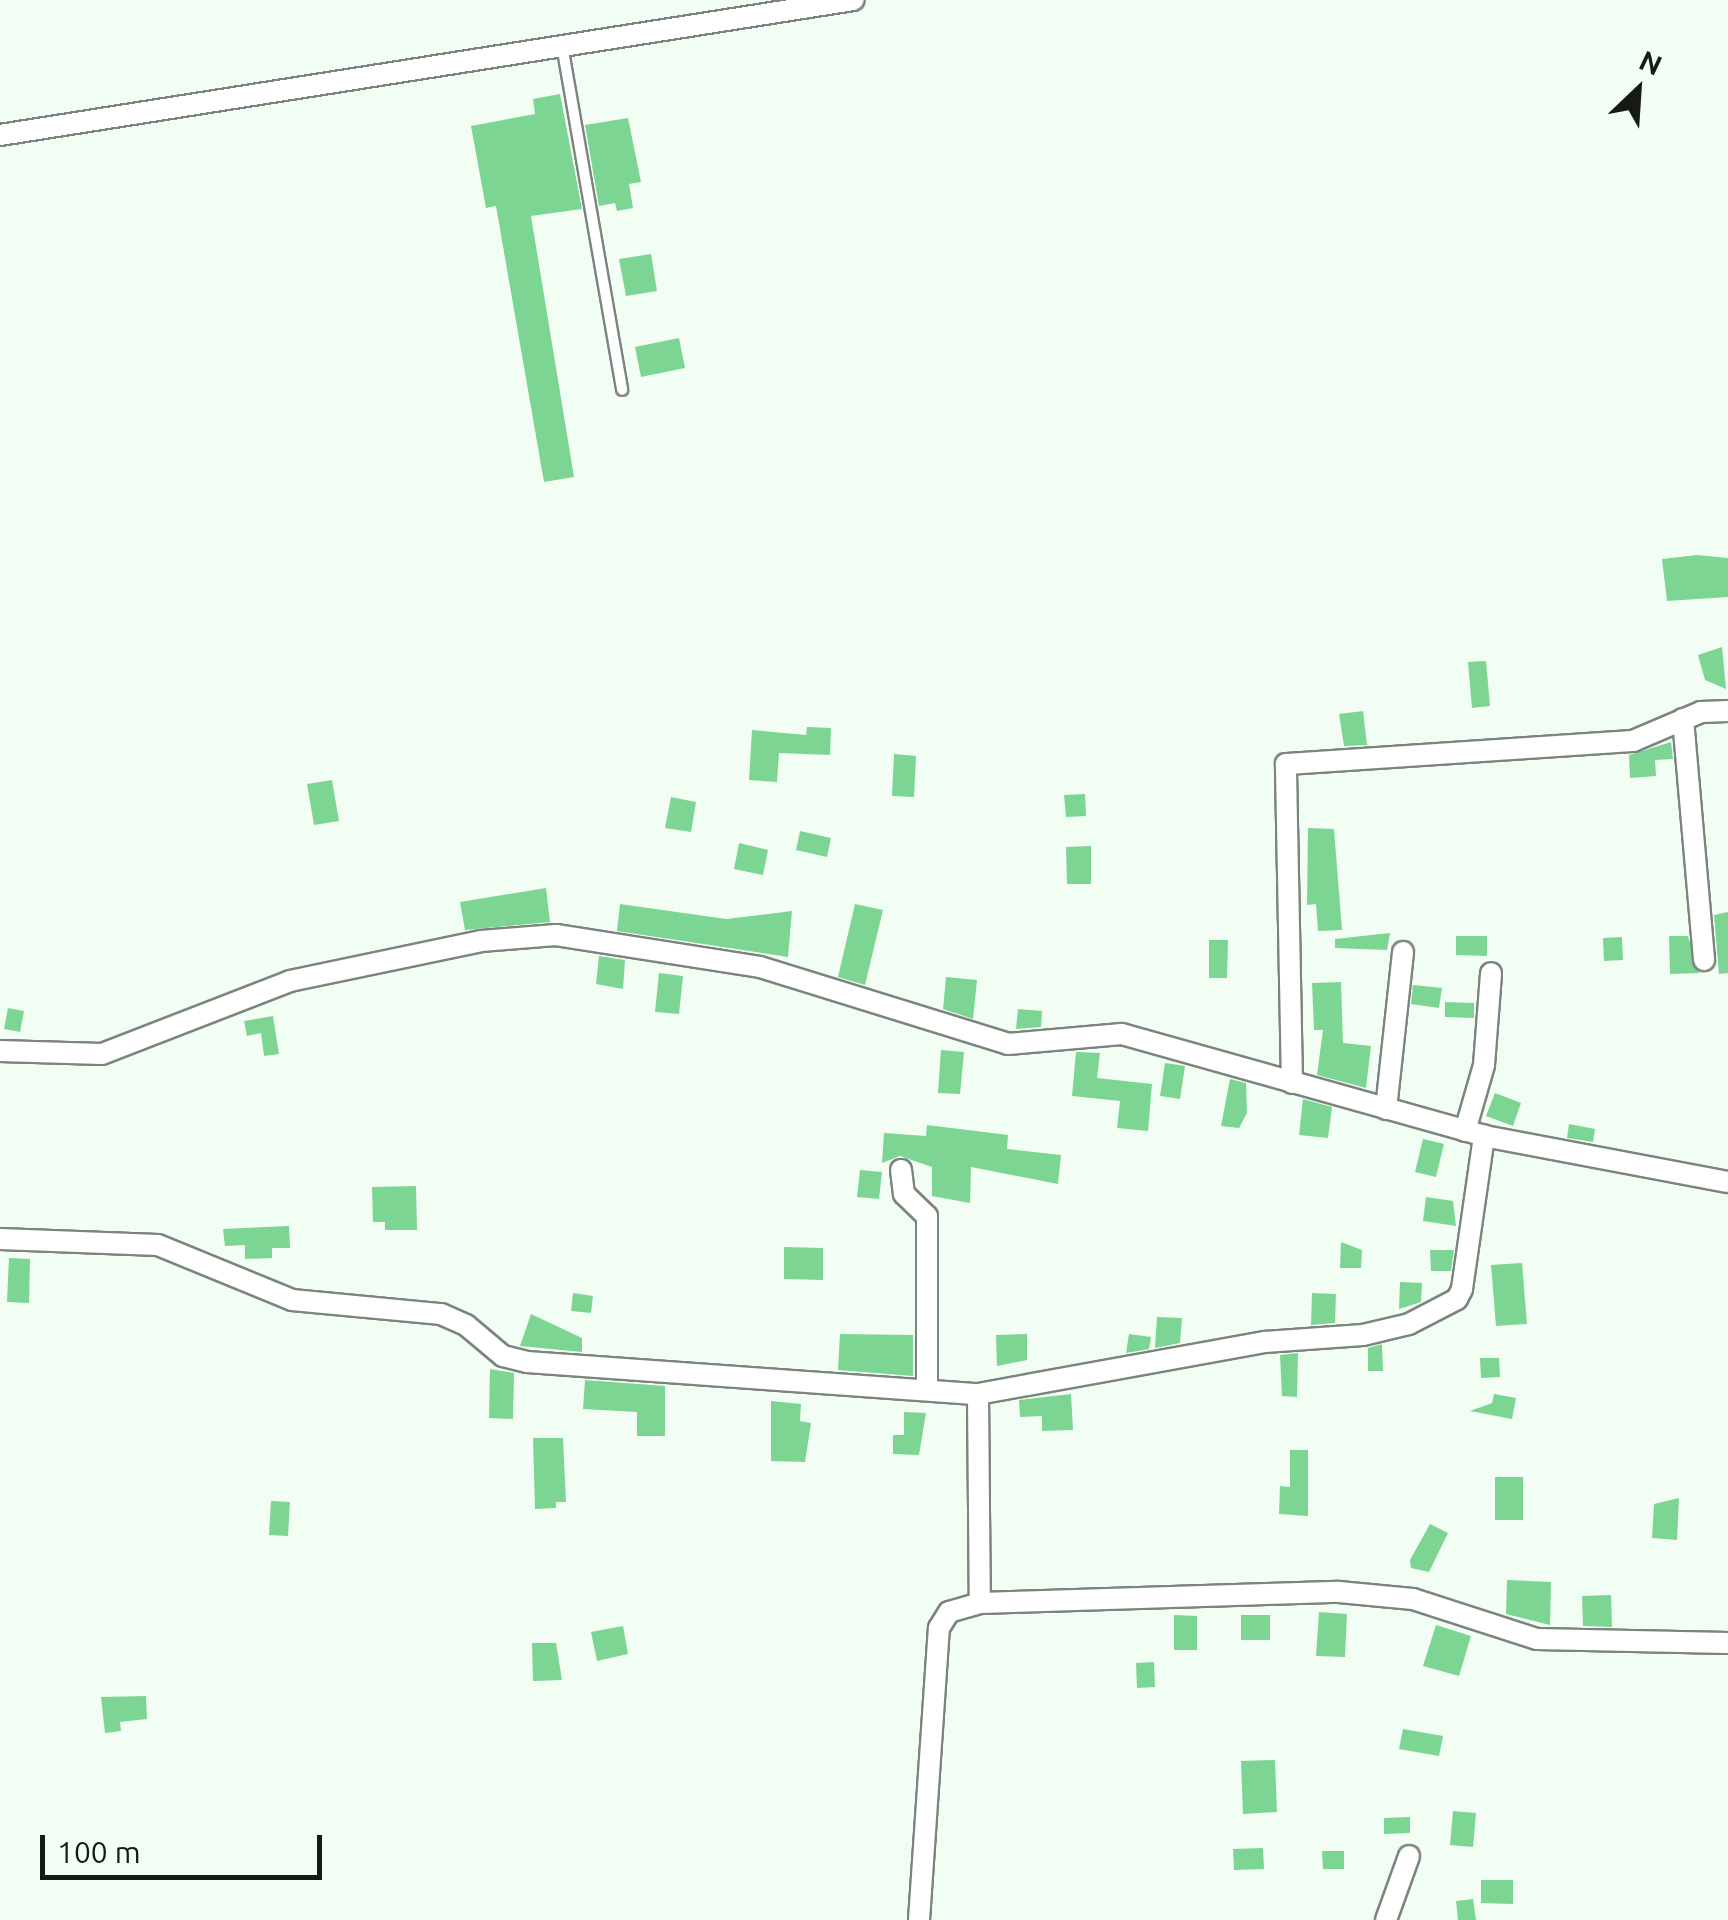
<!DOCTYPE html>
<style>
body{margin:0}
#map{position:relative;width:1728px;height:1920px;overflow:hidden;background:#f2fdf4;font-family:Ubuntu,sans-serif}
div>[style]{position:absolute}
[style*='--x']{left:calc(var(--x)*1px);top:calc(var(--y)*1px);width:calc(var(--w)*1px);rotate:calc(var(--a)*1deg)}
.building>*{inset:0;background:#7dd594}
.roads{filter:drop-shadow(2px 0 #7b857d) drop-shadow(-2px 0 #7b857d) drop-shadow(0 2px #7b857d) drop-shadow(0 -2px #7b857d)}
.lane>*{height:10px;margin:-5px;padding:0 5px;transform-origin:5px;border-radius:5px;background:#fff}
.street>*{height:20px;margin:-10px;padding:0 10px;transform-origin:10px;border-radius:10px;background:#fff}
span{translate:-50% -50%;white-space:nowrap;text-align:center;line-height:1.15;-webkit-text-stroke:10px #f2fdf4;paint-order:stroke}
.north{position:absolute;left:1588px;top:40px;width:100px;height:100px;-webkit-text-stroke:8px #f2fdf4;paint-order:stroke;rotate:25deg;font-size:28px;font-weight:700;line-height:40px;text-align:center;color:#161a17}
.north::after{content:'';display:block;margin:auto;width:35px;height:45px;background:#161a17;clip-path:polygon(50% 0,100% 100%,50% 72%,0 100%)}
.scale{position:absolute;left:40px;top:1835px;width:282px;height:45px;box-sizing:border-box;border:5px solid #161a17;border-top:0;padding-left:12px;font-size:30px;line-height:35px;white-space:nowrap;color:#161a17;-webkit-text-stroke:8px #f2fdf4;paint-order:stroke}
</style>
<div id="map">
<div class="building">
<div style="clip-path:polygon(560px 94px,582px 209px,531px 216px,574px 477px,544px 482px,496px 206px,486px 208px,471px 126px,535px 114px,533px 99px)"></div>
<div style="clip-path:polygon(628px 118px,641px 182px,629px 184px,633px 208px,617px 211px,615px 203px,599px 206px,585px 125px)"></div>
<div style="clip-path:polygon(651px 254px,657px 291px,626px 296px,619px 259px)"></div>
<div style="clip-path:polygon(679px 338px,685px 368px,641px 377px,635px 347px)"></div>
<div style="clip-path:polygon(1697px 555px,1728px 558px,1728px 597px,1667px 601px,1662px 559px)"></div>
<div style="clip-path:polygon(1722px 647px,1726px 689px,1705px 680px,1698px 655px)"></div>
<div style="clip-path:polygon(1486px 661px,1490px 706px,1472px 708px,1468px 662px)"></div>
<div style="clip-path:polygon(1363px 711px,1367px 745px,1344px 746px,1339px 714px)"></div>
<div style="clip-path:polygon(807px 727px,831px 728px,830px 755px,779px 753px,777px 782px,749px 780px,752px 730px,806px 735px)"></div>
<div style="clip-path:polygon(1671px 742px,1673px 759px,1655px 760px,1656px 776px,1630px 778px,1629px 755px)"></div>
<div style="clip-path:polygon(894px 754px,916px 756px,914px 797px,892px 796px)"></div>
<div style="clip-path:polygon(332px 780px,339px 821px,314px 825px,307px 784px)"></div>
<div style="clip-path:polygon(1085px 794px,1086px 816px,1066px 817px,1064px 795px)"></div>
<div style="clip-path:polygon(671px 797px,696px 802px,691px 832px,665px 828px)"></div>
<div style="clip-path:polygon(1308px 828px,1334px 829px,1342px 930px,1318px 931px,1316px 904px,1307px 905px)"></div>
<div style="clip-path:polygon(800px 831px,831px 838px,827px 857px,796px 850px)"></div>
<div style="clip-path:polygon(739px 843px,768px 850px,763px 875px,734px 869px)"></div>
<div style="clip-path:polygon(1091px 846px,1091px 884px,1067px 884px,1066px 847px)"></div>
<div style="clip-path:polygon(546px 888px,550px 922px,465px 930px,460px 902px)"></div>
<div style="clip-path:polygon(620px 904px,726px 919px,792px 911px,788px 957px,617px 931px)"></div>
<div style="clip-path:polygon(855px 904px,883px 910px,865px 985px,838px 977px)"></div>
<div style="clip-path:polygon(1728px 912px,1728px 973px,1719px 974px,1714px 915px)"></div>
<div style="clip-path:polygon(1390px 933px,1387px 950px,1335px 948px,1335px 939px)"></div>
<div style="clip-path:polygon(1456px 936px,1487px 936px,1487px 956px,1456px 955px)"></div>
<div style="clip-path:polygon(1669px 936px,1688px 936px,1699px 973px,1670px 974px)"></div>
<div style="clip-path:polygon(1622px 937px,1623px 960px,1604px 961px,1603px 938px)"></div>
<div style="clip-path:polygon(1209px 940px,1228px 940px,1227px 978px,1209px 978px)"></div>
<div style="clip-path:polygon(599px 956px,625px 960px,623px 989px,596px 984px)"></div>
<div style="clip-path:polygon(659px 973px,683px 976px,679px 1014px,655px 1012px)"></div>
<div style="clip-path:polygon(946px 977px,977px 980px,973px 1019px,943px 1009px)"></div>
<div style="clip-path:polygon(1341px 982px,1343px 1043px,1371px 1046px,1366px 1088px,1317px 1075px,1323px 1030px,1314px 1030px,1312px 983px)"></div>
<div style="clip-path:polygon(1413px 985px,1442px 988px,1439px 1008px,1411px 1004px)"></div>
<div style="clip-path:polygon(1445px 1002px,1474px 1003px,1474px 1018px,1445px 1017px)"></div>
<div style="clip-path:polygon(8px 1008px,24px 1011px,20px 1032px,4px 1029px)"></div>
<div style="clip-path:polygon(1018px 1009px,1042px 1011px,1041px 1027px,1016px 1029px)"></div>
<div style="clip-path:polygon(273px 1016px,279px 1054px,264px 1056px,261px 1033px,247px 1036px,244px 1021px)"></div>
<div style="clip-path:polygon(941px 1050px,964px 1052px,960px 1094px,938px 1093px)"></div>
<div style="clip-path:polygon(1076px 1052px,1100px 1053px,1097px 1078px,1152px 1084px,1148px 1131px,1117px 1128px,1120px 1101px,1072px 1096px)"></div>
<div style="clip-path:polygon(1165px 1063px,1185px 1066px,1180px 1099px,1160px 1096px)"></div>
<div style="clip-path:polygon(1230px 1079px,1246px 1083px,1247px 1113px,1239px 1128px,1221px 1126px)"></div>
<div style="clip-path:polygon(1495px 1093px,1521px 1103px,1513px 1126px,1486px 1116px)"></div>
<div style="clip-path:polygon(1303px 1099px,1332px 1107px,1328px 1138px,1299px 1135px)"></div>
<div style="clip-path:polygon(1569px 1124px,1595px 1129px,1593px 1142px,1567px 1138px)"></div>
<div style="clip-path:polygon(927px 1125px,1008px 1135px,1007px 1149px,1061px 1155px,1058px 1184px,971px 1167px,970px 1203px,932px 1196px,932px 1167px,900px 1156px,882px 1163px,884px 1133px,926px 1136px)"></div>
<div style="clip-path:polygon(1423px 1139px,1444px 1144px,1436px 1177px,1415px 1172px)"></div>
<div style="clip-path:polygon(860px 1170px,882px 1172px,879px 1199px,857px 1197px)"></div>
<div style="clip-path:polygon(416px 1186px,417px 1230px,385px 1230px,385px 1222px,373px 1222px,372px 1187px)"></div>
<div style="clip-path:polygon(1426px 1197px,1453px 1201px,1456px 1226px,1423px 1221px)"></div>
<div style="clip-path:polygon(289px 1226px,290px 1248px,272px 1248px,272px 1258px,245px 1259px,245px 1245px,225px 1246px,223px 1229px)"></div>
<div style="clip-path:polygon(1341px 1242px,1362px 1250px,1361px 1268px,1340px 1268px)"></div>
<div style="clip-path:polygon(784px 1247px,823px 1248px,823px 1280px,784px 1279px)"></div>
<div style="clip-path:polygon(1430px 1250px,1454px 1250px,1451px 1271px,1431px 1271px)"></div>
<div style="clip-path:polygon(9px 1258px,30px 1259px,29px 1303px,7px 1302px)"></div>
<div style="clip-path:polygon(1522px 1263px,1527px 1324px,1496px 1326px,1491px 1265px)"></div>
<div style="clip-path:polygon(1400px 1282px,1422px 1283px,1421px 1302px,1399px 1309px)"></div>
<div style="clip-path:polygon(573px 1293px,593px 1296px,591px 1313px,571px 1311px)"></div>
<div style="clip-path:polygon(1312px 1293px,1336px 1294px,1335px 1323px,1311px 1325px)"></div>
<div style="clip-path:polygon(531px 1314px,582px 1338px,582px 1352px,520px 1346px)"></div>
<div style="clip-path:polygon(1157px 1317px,1182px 1318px,1180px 1343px,1155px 1348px)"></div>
<div style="clip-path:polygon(840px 1334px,913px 1335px,913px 1376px,838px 1370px)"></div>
<div style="clip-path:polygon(1027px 1334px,1027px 1360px,997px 1366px,996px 1335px)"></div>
<div style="clip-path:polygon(1129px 1334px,1151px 1337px,1149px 1349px,1126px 1353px)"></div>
<div style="clip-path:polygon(1382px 1344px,1383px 1371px,1368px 1371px,1368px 1348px)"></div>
<div style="clip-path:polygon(1298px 1353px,1297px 1397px,1282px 1396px,1280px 1355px)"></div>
<div style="clip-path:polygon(1480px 1358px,1499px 1358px,1500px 1377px,1481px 1378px)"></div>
<div style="clip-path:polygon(490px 1369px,514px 1373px,513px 1419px,489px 1418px)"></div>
<div style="clip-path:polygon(585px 1380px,665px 1386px,665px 1436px,637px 1436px,637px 1412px,583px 1409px)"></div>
<div style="clip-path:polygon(1071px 1394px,1073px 1430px,1042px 1431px,1042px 1416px,1020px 1417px,1019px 1400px)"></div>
<div style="clip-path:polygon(1494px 1394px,1516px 1398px,1512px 1419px,1470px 1411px,1492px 1403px)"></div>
<div style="clip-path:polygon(771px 1401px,801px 1404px,800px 1421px,811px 1423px,805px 1462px,771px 1461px)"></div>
<div style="clip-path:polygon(904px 1412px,926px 1413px,919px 1455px,893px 1454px,893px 1435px,904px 1435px)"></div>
<div style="clip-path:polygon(533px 1438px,563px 1438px,566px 1502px,556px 1502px,556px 1508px,535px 1509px)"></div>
<div style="clip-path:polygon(1290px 1450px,1308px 1450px,1308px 1516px,1279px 1514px,1280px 1486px,1290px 1487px)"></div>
<div style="clip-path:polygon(1495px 1477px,1523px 1477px,1523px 1520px,1495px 1520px)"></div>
<div style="clip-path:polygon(1679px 1498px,1677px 1540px,1652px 1538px,1654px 1504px)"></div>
<div style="clip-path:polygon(271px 1501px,290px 1502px,288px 1536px,269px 1535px)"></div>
<div style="clip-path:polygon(1430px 1524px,1448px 1533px,1429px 1572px,1411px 1568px,1410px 1560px)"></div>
<div style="clip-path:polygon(1507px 1580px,1551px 1582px,1550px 1625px,1506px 1614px)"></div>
<div style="clip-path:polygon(1611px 1595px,1612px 1627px,1583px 1626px,1582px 1596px)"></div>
<div style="clip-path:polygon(1319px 1612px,1347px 1614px,1345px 1657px,1316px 1656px)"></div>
<div style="clip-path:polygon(1174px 1615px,1197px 1616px,1197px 1650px,1174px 1650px)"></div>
<div style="clip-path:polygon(1241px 1615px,1270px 1615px,1270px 1640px,1241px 1640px)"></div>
<div style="clip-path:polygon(1436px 1625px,1471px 1636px,1459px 1676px,1423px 1666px)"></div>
<div style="clip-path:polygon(623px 1626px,628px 1654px,597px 1661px,591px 1632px)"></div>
<div style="clip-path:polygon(532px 1643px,556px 1643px,562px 1680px,533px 1681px)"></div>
<div style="clip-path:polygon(1154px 1662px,1155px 1687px,1137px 1688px,1136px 1663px)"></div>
<div style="clip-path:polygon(146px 1696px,147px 1719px,120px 1722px,121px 1731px,105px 1733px,101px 1697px)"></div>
<div style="clip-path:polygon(1403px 1729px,1443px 1736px,1439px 1756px,1399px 1749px)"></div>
<div style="clip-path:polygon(1275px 1760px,1277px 1812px,1243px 1814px,1241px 1761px)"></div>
<div style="clip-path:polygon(1453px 1811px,1476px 1813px,1473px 1847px,1450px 1845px)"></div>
<div style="clip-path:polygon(1410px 1817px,1410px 1833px,1384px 1834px,1384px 1818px)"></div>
<div style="clip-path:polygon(1263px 1848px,1264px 1869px,1234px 1870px,1233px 1849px)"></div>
<div style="clip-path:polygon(1322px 1851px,1344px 1851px,1344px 1869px,1323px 1869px)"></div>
<div style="clip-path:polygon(1481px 1880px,1513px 1880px,1513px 1904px,1481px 1903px)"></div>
<div style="clip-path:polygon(1473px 1899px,1476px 1920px,1458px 1920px,1456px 1901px)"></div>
</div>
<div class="roads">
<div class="lane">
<div style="--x:562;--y:45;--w:350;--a:80.1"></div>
</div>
<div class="street">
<div style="--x:0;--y:135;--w:864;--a:-8.99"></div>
<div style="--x:1683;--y:719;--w:242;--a:85"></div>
<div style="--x:0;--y:1051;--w:102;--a:1.7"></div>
<div style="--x:102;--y:1054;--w:202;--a:-21.2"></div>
<div style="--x:290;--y:981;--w:195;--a:-11.8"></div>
<div style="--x:481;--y:941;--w:75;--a:-4.6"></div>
<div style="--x:556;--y:935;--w:206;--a:8.9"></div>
<div style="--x:760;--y:967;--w:260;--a:17.2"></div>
<div style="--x:1008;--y:1044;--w:114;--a:-5"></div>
<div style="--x:1122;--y:1034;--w:376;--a:15.7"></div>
<div style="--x:1484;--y:1136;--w:248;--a:10.7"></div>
<div style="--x:1292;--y:1083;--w:319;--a:-91.1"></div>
<div style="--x:1286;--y:764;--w:348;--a:-3.8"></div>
<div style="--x:1633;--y:741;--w:74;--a:-23.1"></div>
<div style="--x:1701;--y:712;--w:27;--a:-2"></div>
<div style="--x:1386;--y:1109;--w:158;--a:-83.8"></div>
<div style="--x:1465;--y:1131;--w:69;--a:-73.9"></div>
<div style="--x:1484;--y:1065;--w:92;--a:-85.6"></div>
<div style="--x:901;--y:1170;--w:24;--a:83"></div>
<div style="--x:904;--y:1194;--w:32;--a:44"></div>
<div style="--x:927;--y:1216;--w:174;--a:90"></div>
<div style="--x:0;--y:1239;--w:158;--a:2.2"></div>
<div style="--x:158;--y:1245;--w:145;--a:22.3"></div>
<div style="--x:292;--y:1300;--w:150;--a:5.4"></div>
<div style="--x:441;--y:1314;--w:27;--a:24"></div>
<div style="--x:466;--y:1325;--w:48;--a:40"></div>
<div style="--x:503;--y:1356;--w:25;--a:14"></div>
<div style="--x:527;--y:1362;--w:452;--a:4.1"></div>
<div style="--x:978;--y:1394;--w:292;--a:-10.3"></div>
<div style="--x:1265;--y:1342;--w:98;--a:-4.1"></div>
<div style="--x:1363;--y:1335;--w:47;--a:-13.4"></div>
<div style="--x:1409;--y:1324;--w:54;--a:-27.5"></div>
<div style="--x:1457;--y:1299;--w:11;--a:-63"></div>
<div style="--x:1462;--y:1289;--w:155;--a:-81.8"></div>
<div style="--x:978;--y:1394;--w:209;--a:89.5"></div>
<div style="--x:919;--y:1920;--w:293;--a:-86.1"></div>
<div style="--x:939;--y:1628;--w:19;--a:-58"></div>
<div style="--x:949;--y:1612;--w:32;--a:-16"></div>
<div style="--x:980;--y:1603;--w:359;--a:-1.8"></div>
<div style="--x:1339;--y:1592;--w:74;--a:5.4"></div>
<div style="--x:1413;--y:1599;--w:130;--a:17.9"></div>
<div style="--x:1537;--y:1639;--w:191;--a:1.2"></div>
<div style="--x:1386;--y:1920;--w:68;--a:-70.2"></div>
</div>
</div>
<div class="north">N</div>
<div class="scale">100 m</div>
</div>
